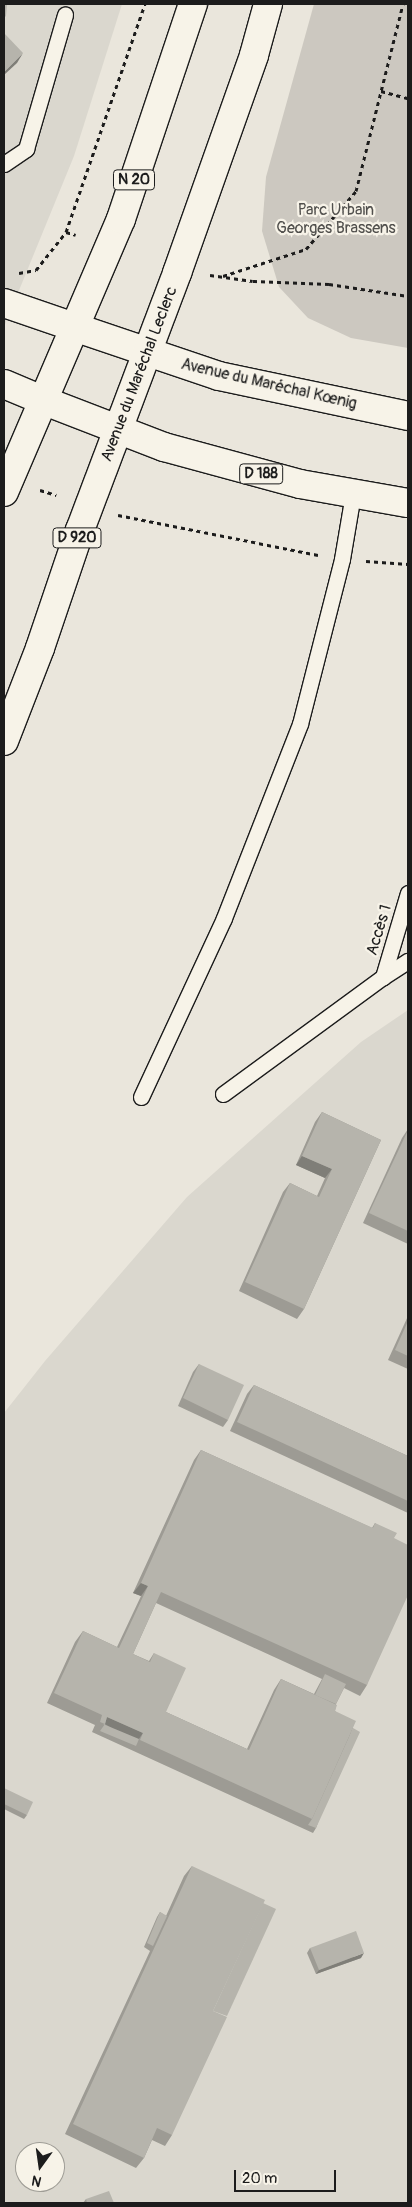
<!DOCTYPE html>
<meta charset="utf-8">
<style>
body{margin:0}
#map{position:relative;width:412px;height:2207px;overflow:hidden;background:#eae6dc;font-family:Pangolin,sans-serif}
div>[style]{position:absolute}
[style*='--x']{left:calc(var(--x)*1px);top:calc(var(--y)*1px);width:calc(var(--w)*1px);rotate:calc(var(--a)*1deg)}
.built>*{inset:0;background:#dad7ce}
.green>*{inset:0;background:#ccc8c0}
.path>*{height:3px;margin-top:-1.5px;transform-origin:0;background:repeating-linear-gradient(90deg,#1c1c1c 0 4px,transparent 0 8px)}
.roads{filter:drop-shadow(1px 0 #1c1c1c) drop-shadow(-1px 0 #1c1c1c) drop-shadow(0 1px #1c1c1c) drop-shadow(0 -1px #1c1c1c)}
.lane>*{height:15px;margin:-7.5px;padding:0 7.5px;transform-origin:7.5px;border-radius:7.5px;background:#f7f3e8}
.secondary>*{height:28px;margin:-14px;padding:0 14px;transform-origin:14px;border-radius:14px;background:#f7f3e8}
.primary>*{height:28px;margin:-14px;padding:0 14px;transform-origin:14px;border-radius:14px;background:#f7f3e8}
.wall>*{inset:0;background:#9d9b94}
.shaded-wall>*{inset:0;background:#7f7e78}
.building>*{inset:0;background:#b6b4ac}
span{translate:-50% -50%;white-space:nowrap;text-align:center;line-height:1.15;-webkit-text-stroke:4.5px #f7f3e8;paint-order:stroke}
.shield-label span{padding:1px 4px;background:#f7f3e8;border:1px solid;border-radius:4px;-webkit-text-stroke-width:0}
.shield-label{font-size:15px;color:#1c1c1c;font-weight:700}
.park-label{font-size:16px;color:#51504d}
.street-label{font-size:16px;color:#1c1c1c}
.frame{position:absolute;inset:0;border:5px solid #1c1c1c;pointer-events:none}
.north{position:absolute;left:15px;top:2142px;width:50px;height:50px;box-sizing:border-box;background:#f7f3e8;border:1px solid #9f9d96;border-radius:50%;rotate:194deg;font-size:14px;font-weight:700;line-height:20px;text-align:center;color:#1c1c1c}
.north::after{content:'';display:block;margin:auto;width:18px;height:22px;background:#1c1c1c;clip-path:polygon(50% 0,100% 100%,50% 72%,0 100%)}
.scale{position:absolute;left:234px;top:2170px;width:102px;height:22px;box-sizing:border-box;border:2px solid #1c1c1c;border-top:0;padding-left:6px;font-size:15px;line-height:18px;white-space:nowrap;color:#1c1c1c;-webkit-text-stroke:4px #f7f3e8;paint-order:stroke}
</style>
<div id="map">
<div class="built">
<div style="clip-path:polygon(4px 4px,122px 4px,74px 156px,4px 327px)"></div>
<div style="clip-path:polygon(evenodd,408px 1010px,408px 2203px,4px 2203px,4px 1413px,45px 1361px,187px 1197px,361px 1042px,408px 1010px,25px 2152px,55px 2152px,55px 2182px,25px 2182px,25px 2152px)"></div>
</div>
<div class="green">
<div style="clip-path:polygon(314px 4px,408px 4px,408px 348px,351px 338px,308px 318px,279px 287px,262px 231px,266px 177px)"></div>
</div>
<div class="path">
<div style="--x:381;--y:91;--w:28;--a:15"></div>
<div style="--x:66;--y:232;--w:10;--a:17"></div>
<div style="--x:19;--y:273;--w:17;--a:-10"></div>
<div style="--x:36;--y:270;--w:48;--a:-51.7"></div>
<div style="--x:66;--y:232;--w:241;--a:-70.9"></div>
<div style="--x:210;--y:275;--w:43;--a:7.9"></div>
<div style="--x:253;--y:281;--w:76;--a:2.3"></div>
<div style="--x:329;--y:284;--w:80;--a:8.6"></div>
<div style="--x:223;--y:276;--w:87;--a:-18"></div>
<div style="--x:306;--y:249;--w:77;--a:-49.2"></div>
<div style="--x:356;--y:191;--w:193;--a:-75.9"></div>
<div style="--x:40;--y:490;--w:17;--a:17"></div>
<div style="--x:118;--y:515;--w:204;--a:11.3"></div>
<div style="--x:366;--y:561;--w:42;--a:4.1"></div>
</div>
<div class="roads">
<div class="lane">
<div style="--x:4;--y:164;--w:27;--a:-34"></div>
<div style="--x:26;--y:149;--w:140;--a:-73.8"></div>
<div style="--x:408;--y:893;--w:88;--a:106.6"></div>
<div style="--x:383;--y:977;--w:30;--a:-33"></div>
<div style="--x:223;--y:1094;--w:198;--a:-36.2"></div>
<div style="--x:141;--y:1097;--w:197;--a:-65.1"></div>
<div style="--x:224;--y:918;--w:208;--a:-68.6"></div>
<div style="--x:300;--y:724;--w:170;--a:-75.7"></div>
<div style="--x:342;--y:559;--w:66;--a:-80.4"></div>
</div>
<div class="secondary">
<div style="--x:4;--y:303;--w:74;--a:18.9"></div>
<div style="--x:4;--y:384;--w:41;--a:22.8"></div>
</div>
<div class="primary">
<div style="--x:74;--y:327;--w:153;--a:18.7"></div>
<div style="--x:219;--y:376;--w:193;--a:11.9"></div>
<div style="--x:42;--y:400;--w:131;--a:21.1"></div>
<div style="--x:164;--y:447;--w:141;--a:15.2"></div>
<div style="--x:300;--y:484;--w:110;--a:10"></div>
<div style="--x:4;--y:492;--w:297;--a:-66.8"></div>
<div style="--x:121;--y:219;--w:227;--a:-71.5"></div>
<div style="--x:4;--y:741;--w:100;--a:-68.8"></div>
<div style="--x:40;--y:648;--w:125;--a:-71.3"></div>
<div style="--x:80;--y:530;--w:275;--a:-69.3"></div>
<div style="--x:177;--y:273;--w:231;--a:-70.5"></div>
<div style="--x:254;--y:55;--w:53;--a:-74.6"></div>
</div>
</div>
<div class="wall">
<div style="clip-path:polygon(322px 1112px,381px 1140px,304px 1309px,297px 1319px,239px 1291px,283px 1192px,290px 1183px,317px 1196px,325px 1178px,296px 1165px,315px 1122px)"></div>
<div style="clip-path:polygon(408px 1129px,408px 1244px,363px 1223px,402px 1138px)"></div>
<div style="clip-path:polygon(408px 1316px,408px 1369px,388px 1360px)"></div>
<div style="clip-path:polygon(199px 1364px,228px 1420px,223px 1427px,178px 1406px,193px 1372px)"></div>
<div style="clip-path:polygon(254px 1385px,408px 1456px,408px 1513px,230px 1431px,247px 1394px)"></div>
<div style="clip-path:polygon(evenodd,201px 1450px,372px 1528px,375px 1523px,394px 1538px,367px 1685px,360px 1696px,344px 1688px,336px 1704px,335px 1711px,353px 1728px,316px 1828px,313px 1833px,92px 1732px,95px 1725px,47px 1703px,75px 1642px,83px 1631px,117px 1647px,141px 1596px,133px 1593px,194px 1460px,201px 1450px,156px 1603px,322px 1679px,314px 1694px,281px 1679px,274px 1690px,247px 1749px,166px 1712px,154px 1653px,149px 1661px,133px 1654px,156px 1603px)"></div>
<div style="clip-path:polygon(4px 1788px,27px 1815px,24px 1819px,4px 1809px)"></div>
<div style="clip-path:polygon(192px 1866px,172px 2135px,165px 2146px,152px 2140px,144px 2158px,136px 2168px,65px 2134px,150px 1951px,144px 1947px,157px 1917px,160px 1912px,166px 1916px,184px 1876px)"></div>
<div style="clip-path:polygon(310px 1948px,361px 1958px,316px 1974px,307px 1953px)"></div>
<div style="clip-path:polygon(86px 2199px,114px 2203px,83px 2203px)"></div>
</div>
<div class="shaded-wall">
<div style="clip-path:polygon(23px 53px,17px 63px,4px 75px,4px 72px)"></div>
<div style="clip-path:polygon(302px 1156px,332px 1169px,325px 1178px,296px 1165px)"></div>
<div style="clip-path:polygon(141px 1583px,148px 1586px,141px 1596px,133px 1593px)"></div>
<div style="clip-path:polygon(107px 1717px,143px 1733px,136px 1743px,105px 1724px)"></div>
<div style="clip-path:polygon(364px 1953px,361px 1958px,316px 1974px,319px 1970px)"></div>
</div>
<div class="building">
<div style="clip-path:polygon(4px 4px,7px 4px,6px 16px,4px 18px)"></div>
<div style="clip-path:polygon(4px 33px,23px 53px,4px 72px)"></div>
<div style="clip-path:polygon(322px 1112px,381px 1140px,304px 1309px,245px 1282px,290px 1183px,319px 1197px,332px 1169px,302px 1156px)"></div>
<div style="clip-path:polygon(408px 1130px,408px 1231px,369px 1213px)"></div>
<div style="clip-path:polygon(408px 1321px,408px 1356px,395px 1350px)"></div>
<div style="clip-path:polygon(199px 1364px,244px 1385px,228px 1420px,183px 1398px)"></div>
<div style="clip-path:polygon(254px 1385px,408px 1456px,408px 1501px,237px 1422px)"></div>
<div style="clip-path:polygon(201px 1450px,373px 1528px,375px 1523px,397px 1533px,394px 1538px,408px 1545px,408px 1595px,367px 1685px,161px 1592px,133px 1654px,150px 1662px,154px 1653px,186px 1668px,166px 1712px,249px 1750px,281px 1679px,337px 1705px,335px 1711px,356px 1721px,312px 1819px,140px 1740px,143px 1733px,107px 1717px,105px 1724px,100px 1722px,102px 1715px,54px 1693px,83px 1631px,119px 1648px,148px 1586px,141px 1583px)"></div>
<div style="clip-path:polygon(325px 1674px,346px 1684px,336px 1704px,315px 1695px)"></div>
<div style="clip-path:polygon(103px 1724px,139px 1739px,136px 1746px,100px 1731px,105px 1724px)"></div>
<div style="clip-path:polygon(353px 1728px,360px 1732px,316px 1828px,308px 1825px,312px 1819px)"></div>
<div style="clip-path:polygon(4px 1788px,33px 1802px,27px 1815px,4px 1804px)"></div>
<div style="clip-path:polygon(192px 1866px,265px 1900px,213px 2011px,227px 2017px,172px 2135px,157px 2128px,144px 2158px,73px 2124px)"></div>
<div style="clip-path:polygon(263px 1903px,276px 1909px,227px 2016px,213px 2011px)"></div>
<div style="clip-path:polygon(160px 1912px,167px 1916px,153px 1946px,147px 1943px)"></div>
<div style="clip-path:polygon(356px 1931px,364px 1953px,319px 1970px,310px 1948px)"></div>
<div style="clip-path:polygon(109px 2191px,114px 2203px,87px 2203px,86px 2199px)"></div>
</div>
<div class="shield-label">
<span style="left:134px;top:180px">N 20</span>
<span style="left:261px;top:474px">D 188</span>
<span style="left:77px;top:538px">D 920</span>
</div>
<div class="park-label">
<span style="left:336px;top:219px">Parc Urbain<br>Georges Brassens</span>
</div>
<div class="street-label">
<span style="left:139px;top:374px;rotate:-69deg">Avenue du Maréchal Leclerc</span>
<span style="left:269px;top:384px;rotate:13deg">Avenue du Maréchal Kœnig</span>
<span style="left:379px;top:930px;rotate:-73deg">Accès 1</span>
</div>
<div class="frame"></div>
<div class="north">N</div>
<div class="scale">20 m</div>
</div>
